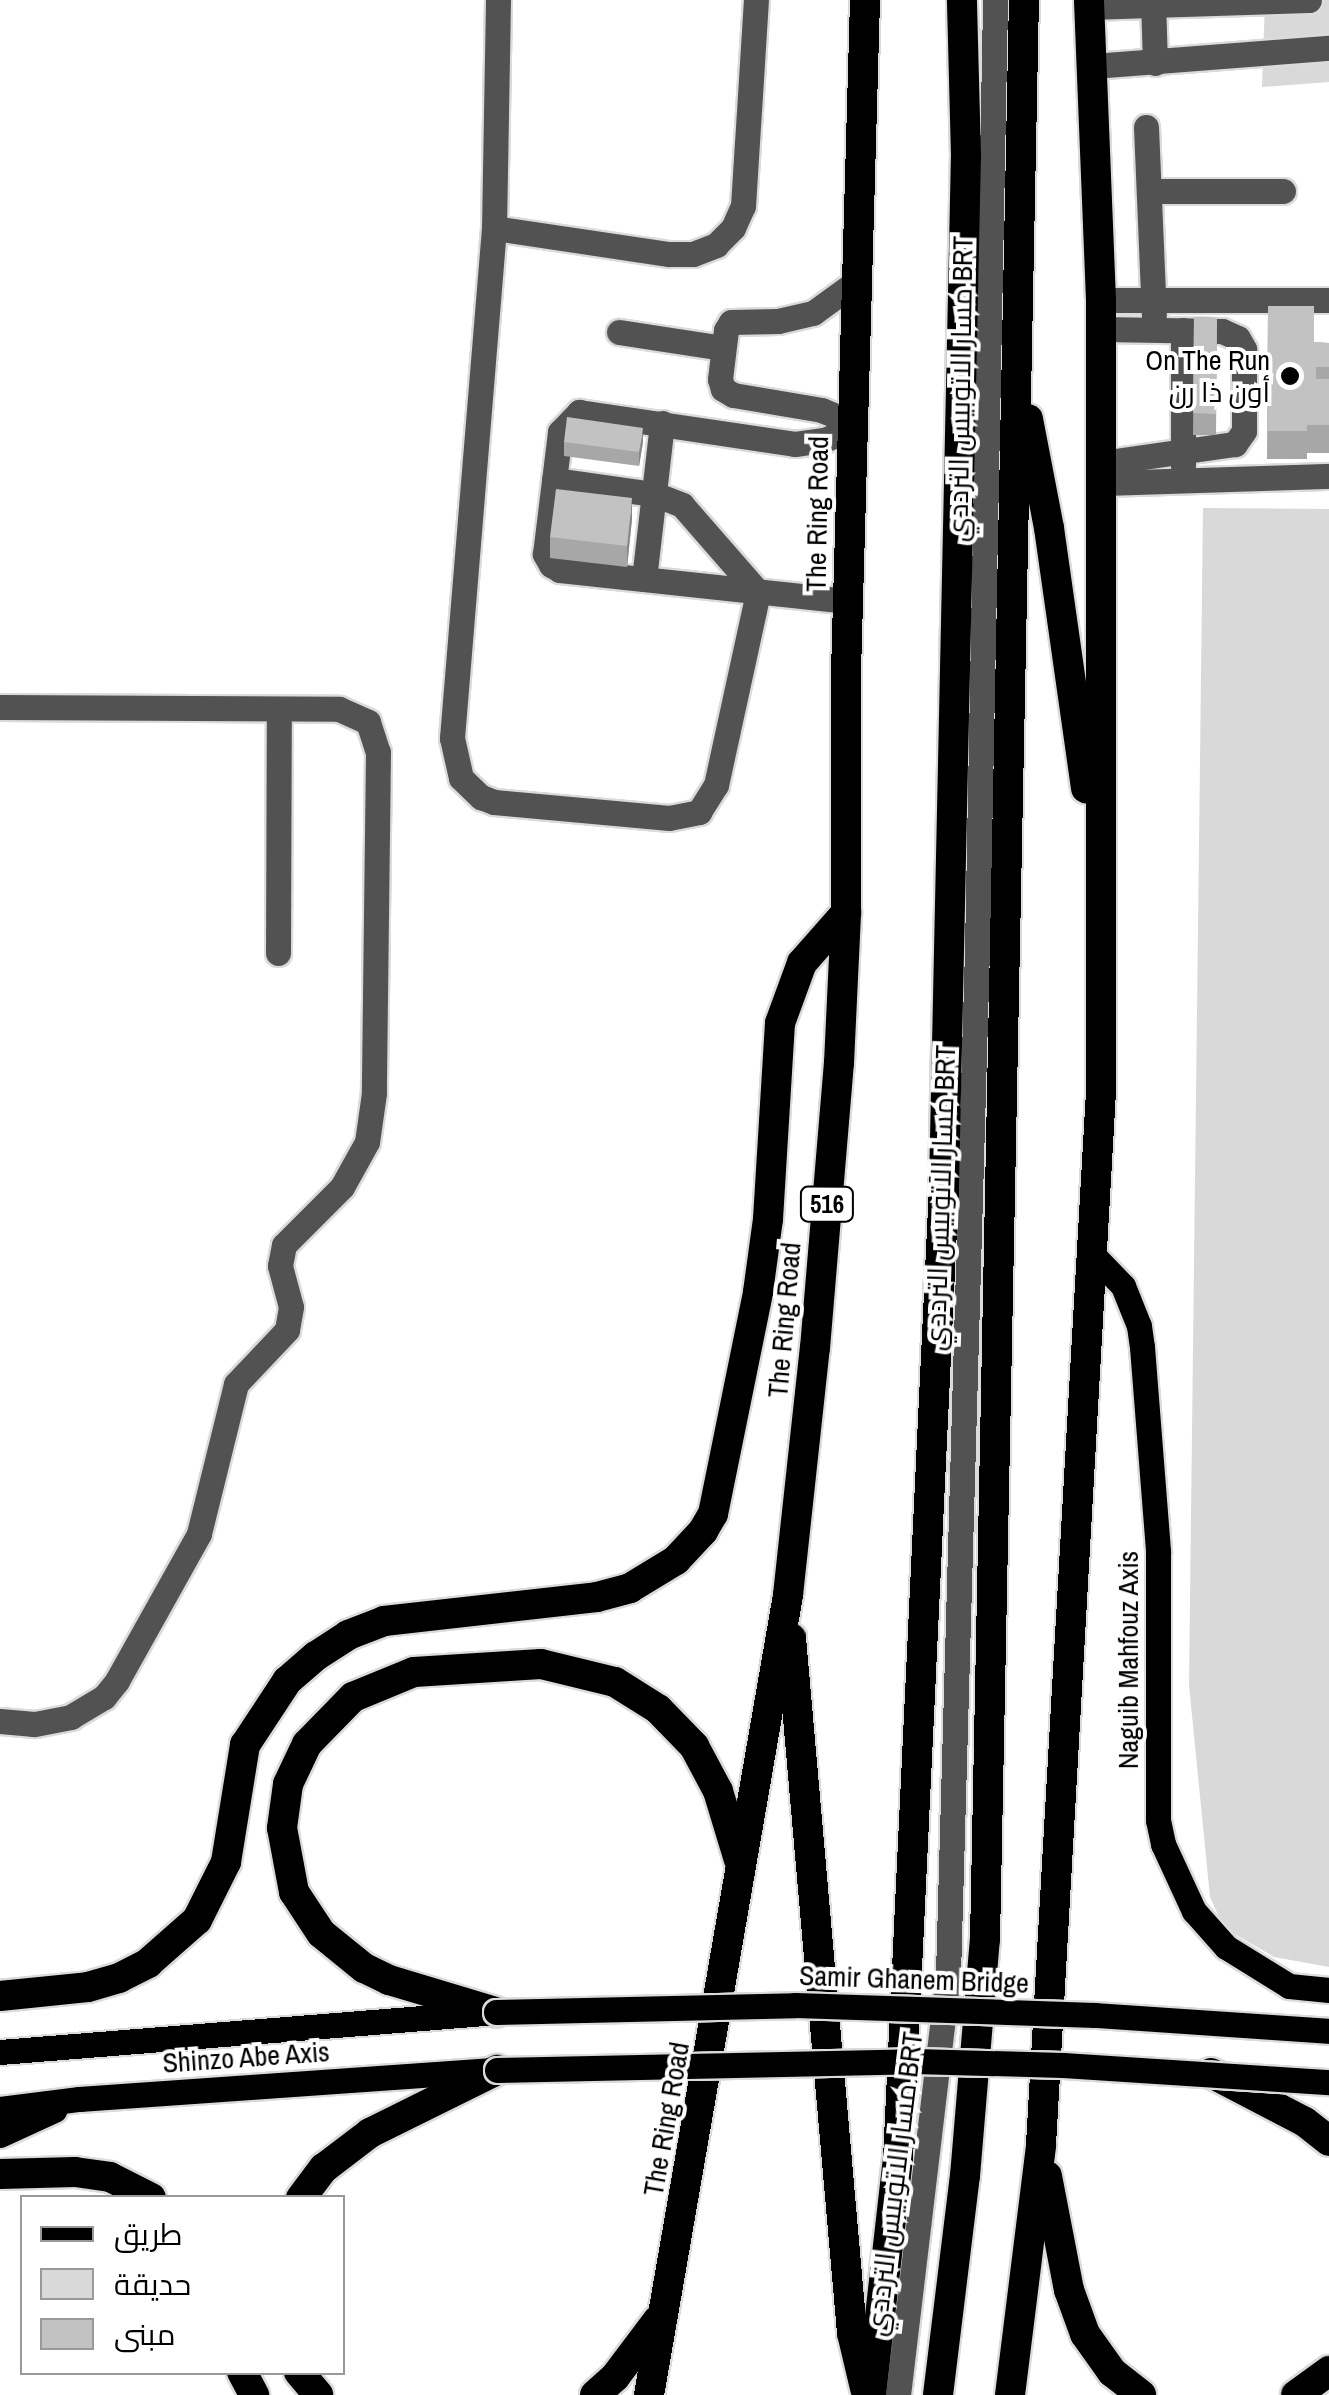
<!DOCTYPE html>
<meta charset="utf-8">
<style>
body{margin:0}
#map{position:relative;width:1329px;height:2395px;overflow:hidden;background:#fff;font-family:"Archivo Narrow",Cairo,sans-serif}
div>[style]{position:absolute}
[style*='--x']{left:calc(var(--x)*1px);top:calc(var(--y)*1px);width:calc(var(--w)*1px);rotate:calc(var(--a)*1deg)}
.green>*{inset:0;background:#d9d9d9}
.roads{filter:drop-shadow(2px 0 #dbdbdb) drop-shadow(-2px 0 #dbdbdb) drop-shadow(0 2px #dbdbdb) drop-shadow(0 -2px #dbdbdb)}
.minor>*{height:25px;margin:-12.5px;padding:0 12.5px;transform-origin:12.5px;border-radius:12.5px;background:#525252}
.major>*{height:25px;margin:-12.5px;padding:0 12.5px;transform-origin:12.5px;border-radius:12.5px;background:#000}
.highway>*{height:30px;margin:-15px;padding:0 15px;transform-origin:15px;border-radius:15px;background:#000}
.bridges{filter:drop-shadow(2px 0 #dbdbdb) drop-shadow(-2px 0 #dbdbdb) drop-shadow(0 2px #dbdbdb) drop-shadow(0 -2px #dbdbdb)}
.major-bridge>*{height:25px;margin:-12.5px;padding:0 12.5px;transform-origin:12.5px;border-radius:12.5px;background:#000}
.wall>*{inset:0;background:#a7a7a7}
.shaded-wall>*{inset:0;background:#888}
.building>*{inset:0;background:#c2c2c2}
.dots>*{width:28px;height:28px;translate:-50% -50%;box-sizing:border-box;border:5px solid #fff;border-radius:50%}
span{translate:-50% -50%;white-space:nowrap;text-align:center;line-height:1.15;-webkit-text-stroke:8px #fff;paint-order:stroke}
.shield-label span{padding:2px 8px;background:#fff;border:2px solid;border-radius:8px;-webkit-text-stroke-width:0}
.shield-label{font-size:25px;color:#000;font-weight:700}
.poi-label{font-size:28px;color:#000}
.right{translate:-100% -50%;text-align:right}
.street-label{font-size:28px;color:#000}
.legend{position:absolute;left:20px;top:2195px;width:325px;height:180px;box-sizing:border-box;background:#fff;border:2px solid #999;margin:0;padding:12px 18px;list-style:none;font-size:30px;color:#000}
.legend li{display:flex;align-items:center;gap:20px;height:50px}
.legend b{width:50px;border:2px solid #999}
</style>
<div id="map">
<div class="green">
<div style="clip-path:polygon(1265px 0,1329px 0,1329px 82px,1262px 87px)"></div>
<div style="clip-path:polygon(1203px 508px,1329px 509px,1329px 1967px,1274px 1957px,1224px 1928px,1210px 1897px,1189px 1685px)"></div>
</div>
<div class="roads">
<div class="minor">
<div style="--x:498;--y:0;--w:228;--a:91"></div>
<div style="--x:494;--y:228;--w:512;--a:94.71"></div>
<div style="--x:452;--y:738;--w:41;--a:77.3"></div>
<div style="--x:461;--y:778;--w:28;--a:44"></div>
<div style="--x:481;--y:797;--w:14;--a:21"></div>
<div style="--x:494;--y:802;--w:176;--a:5.2"></div>
<div style="--x:669;--y:818;--w:31;--a:-11"></div>
<div style="--x:699;--y:812;--w:32;--a:-58"></div>
<div style="--x:716;--y:785;--w:198;--a:-77.7"></div>
<div style="--x:1153;--y:0;--w:63;--a:88.2"></div>
<div style="--x:1089;--y:7;--w:220;--a:-1.8"></div>
<div style="--x:1093;--y:66;--w:237;--a:-4.4"></div>
<div style="--x:1146;--y:127;--w:188;--a:87.6"></div>
<div style="--x:1149;--y:191;--w:134;--a:0"></div>
<div style="--x:494;--y:228;--w:177;--a:8.5"></div>
<div style="--x:669;--y:254;--w:24;--a:0"></div>
<div style="--x:693;--y:254;--w:25;--a:-21"></div>
<div style="--x:716;--y:245;--w:24;--a:-45"></div>
<div style="--x:733;--y:228;--w:24;--a:-66"></div>
<div style="--x:743;--y:206;--w:206;--a:-86.4"></div>
<div style="--x:1101;--y:300;--w:228;--a:0"></div>
<div style="--x:1101;--y:329;--w:121;--a:0.9"></div>
<div style="--x:1222;--y:331;--w:17;--a:24"></div>
<div style="--x:1238;--y:338;--w:13;--a:61"></div>
<div style="--x:1244;--y:349;--w:82;--a:90"></div>
<div style="--x:1244;--y:431;--w:16;--a:125"></div>
<div style="--x:1235;--y:444;--w:134;--a:171.9"></div>
<div style="--x:619;--y:332;--w:105;--a:8.7"></div>
<div style="--x:851;--y:422;--w:31;--a:-158"></div>
<div style="--x:822;--y:410;--w:90;--a:-170.4"></div>
<div style="--x:733;--y:395;--w:12;--a:-149"></div>
<div style="--x:723;--y:389;--w:10;--a:-107"></div>
<div style="--x:720;--y:379;--w:49;--a:-83"></div>
<div style="--x:726;--y:330;--w:9;--a:-58"></div>
<div style="--x:731;--y:322;--w:47;--a:-1.2"></div>
<div style="--x:778;--y:321;--w:36;--a:-13"></div>
<div style="--x:813;--y:313;--w:54;--a:-36"></div>
<div style="--x:1183;--y:466;--w:136;--a:-90"></div>
<div style="--x:554;--y:480;--w:101;--a:8"></div>
<div style="--x:654;--y:494;--w:30;--a:21"></div>
<div style="--x:682;--y:505;--w:116;--a:48.9"></div>
<div style="--x:1101;--y:483;--w:228;--a:-1.8"></div>
<div style="--x:644;--y:579;--w:157;--a:-83.4"></div>
<div style="--x:848;--y:601;--w:290;--a:-173.9"></div>
<div style="--x:560;--y:570;--w:10;--a:-151"></div>
<div style="--x:551;--y:565;--w:13;--a:-119"></div>
<div style="--x:545;--y:554;--w:123;--a:-83"></div>
<div style="--x:560;--y:432;--w:28;--a:-46"></div>
<div style="--x:579;--y:412;--w:218;--a:8.4"></div>
<div style="--x:795;--y:444;--w:29;--a:-8"></div>
<div style="--x:824;--y:440;--w:29;--a:-22"></div>
<div style="--x:0;--y:707;--w:339;--a:0.3"></div>
<div style="--x:339;--y:709;--w:32;--a:24"></div>
<div style="--x:368;--y:722;--w:32;--a:72"></div>
<div style="--x:378;--y:752;--w:341;--a:90.7"></div>
<div style="--x:374;--y:1093;--w:49;--a:98.1"></div>
<div style="--x:367;--y:1142;--w:51;--a:119.1"></div>
<div style="--x:342;--y:1187;--w:82;--a:135"></div>
<div style="--x:284;--y:1245;--w:21;--a:101"></div>
<div style="--x:280;--y:1266;--w:42;--a:75"></div>
<div style="--x:291;--y:1307;--w:23;--a:100"></div>
<div style="--x:287;--y:1330;--w:74;--a:133.4"></div>
<div style="--x:236;--y:1384;--w:154;--a:103.9"></div>
<div style="--x:199;--y:1534;--w:168;--a:119.2"></div>
<div style="--x:117;--y:1681;--w:21;--a:129"></div>
<div style="--x:104;--y:1697;--w:39;--a:149"></div>
<div style="--x:71;--y:1717;--w:38;--a:169"></div>
<div style="--x:34;--y:1724;--w:34;--a:-175"></div>
<div style="--x:278;--y:953;--w:243;--a:-89.8"></div>
<div style="--x:898;--y:2395;--w:424;--a:-83.2"></div>
<div style="--x:948;--y:1974;--w:1024;--a:-88.38"></div>
<div style="--x:977;--y:950;--w:950;--a:-88.91"></div>
</div>
<div class="major">
<div style="--x:1093;--y:1255;--w:43;--a:45.9"></div>
<div style="--x:1123;--y:1286;--w:43;--a:68.2"></div>
<div style="--x:1139;--y:1326;--w:21;--a:82"></div>
<div style="--x:1142;--y:1347;--w:206;--a:85.5"></div>
<div style="--x:1158;--y:1552;--w:268;--a:90"></div>
<div style="--x:1158;--y:1820;--w:25;--a:78"></div>
<div style="--x:1163;--y:1844;--w:74;--a:65.2"></div>
<div style="--x:1194;--y:1911;--w:48;--a:48.4"></div>
<div style="--x:1226;--y:1947;--w:74;--a:31.8"></div>
<div style="--x:1289;--y:1986;--w:40;--a:5.7"></div>
<div style="--x:0;--y:2052;--w:488;--a:-4.6"></div>
<div style="--x:0;--y:2109;--w:80;--a:-7.2"></div>
<div style="--x:79;--y:2099;--w:415;--a:-4"></div>
<div style="--x:0;--y:2135;--w:60;--a:-24.8"></div>
</div>
<div class="highway">
<div style="--x:1028;--y:419;--w:111;--a:79.1"></div>
<div style="--x:1049;--y:528;--w:263;--a:81.9"></div>
<div style="--x:791;--y:1638;--w:698;--a:84.98"></div>
<div style="--x:852;--y:2333;--w:57;--a:76.7"></div>
<div style="--x:0;--y:1996;--w:88;--a:-5.8"></div>
<div style="--x:88;--y:1987;--w:32;--a:-16"></div>
<div style="--x:119;--y:1978;--w:33;--a:-27"></div>
<div style="--x:148;--y:1963;--w:65;--a:-41.3"></div>
<div style="--x:197;--y:1920;--w:65;--a:-63.4"></div>
<div style="--x:226;--y:1862;--w:119;--a:-80.8"></div>
<div style="--x:245;--y:1745;--w:77;--a:-56.7"></div>
<div style="--x:287;--y:1681;--w:38;--a:-41"></div>
<div style="--x:316;--y:1656;--w:38;--a:-33"></div>
<div style="--x:348;--y:1635;--w:39;--a:-21"></div>
<div style="--x:384;--y:1621;--w:214;--a:-6.4"></div>
<div style="--x:597;--y:1597;--w:34;--a:-15"></div>
<div style="--x:630;--y:1588;--w:54;--a:-31.3"></div>
<div style="--x:676;--y:1560;--w:40;--a:-47"></div>
<div style="--x:703;--y:1531;--w:20;--a:-60"></div>
<div style="--x:713;--y:1514;--w:227;--a:-78.5"></div>
<div style="--x:758;--y:1292;--w:74;--a:-82.2"></div>
<div style="--x:768;--y:1219;--w:196;--a:-86.5"></div>
<div style="--x:780;--y:1023;--w:64;--a:-69.9"></div>
<div style="--x:802;--y:963;--w:67;--a:-48.7"></div>
<div style="--x:496;--y:2012;--w:112;--a:-163.3"></div>
<div style="--x:389;--y:1980;--w:28;--a:-154"></div>
<div style="--x:364;--y:1968;--w:55;--a:-140.9"></div>
<div style="--x:321;--y:1933;--w:49;--a:-123.4"></div>
<div style="--x:294;--y:1892;--w:65;--a:-100.6"></div>
<div style="--x:282;--y:1828;--w:44;--a:-82.2"></div>
<div style="--x:288;--y:1784;--w:44;--a:-64.6"></div>
<div style="--x:307;--y:1744;--w:66;--a:-45.6"></div>
<div style="--x:353;--y:1697;--w:66;--a:-22.3"></div>
<div style="--x:414;--y:1672;--w:127;--a:-3.6"></div>
<div style="--x:541;--y:1664;--w:76;--a:13.7"></div>
<div style="--x:615;--y:1682;--w:51;--a:32.1"></div>
<div style="--x:658;--y:1709;--w:52;--a:45.8"></div>
<div style="--x:694;--y:1746;--w:51;--a:61.9"></div>
<div style="--x:718;--y:1791;--w:72;--a:73.1"></div>
<div style="--x:1211;--y:2073;--w:106;--a:27.5"></div>
<div style="--x:1305;--y:2122;--w:31;--a:38"></div>
<div style="--x:0;--y:2174;--w:75;--a:-1.5"></div>
<div style="--x:75;--y:2172;--w:35;--a:8"></div>
<div style="--x:110;--y:2177;--w:46;--a:27.1"></div>
<div style="--x:1047;--y:2176;--w:116;--a:79.1"></div>
<div style="--x:1069;--y:2290;--w:47;--a:70"></div>
<div style="--x:1085;--y:2334;--w:47;--a:54.6"></div>
<div style="--x:1112;--y:2372;--w:37;--a:38"></div>
<div style="--x:301;--y:2198;--w:38;--a:-53"></div>
<div style="--x:324;--y:2168;--w:58;--a:-37.3"></div>
<div style="--x:370;--y:2133;--w:142;--a:-26.4"></div>
<div style="--x:242;--y:2372;--w:26;--a:62"></div>
<div style="--x:299;--y:2372;--w:30;--a:50"></div>
<div style="--x:595;--y:2395;--w:27;--a:-42"></div>
<div style="--x:615;--y:2377;--w:71;--a:-53"></div>
<div style="--x:649;--y:2395;--w:812;--a:-80.14"></div>
<div style="--x:788;--y:1595;--w:248;--a:-83.8"></div>
<div style="--x:815;--y:1348;--w:286;--a:-85.2"></div>
<div style="--x:839;--y:1063;--w:150;--a:-87.3"></div>
<div style="--x:846;--y:913;--w:241;--a:-90"></div>
<div style="--x:846;--y:672;--w:672;--a:-88.38"></div>
<div style="--x:871;--y:2395;--w:238;--a:-83.5"></div>
<div style="--x:898;--y:2159;--w:974;--a:-87.29"></div>
<div style="--x:944;--y:1186;--w:1030;--a:-88.78"></div>
<div style="--x:966;--y:156;--w:156;--a:-91.5"></div>
<div style="--x:938;--y:2395;--w:221;--a:-83"></div>
<div style="--x:965;--y:2176;--w:237;--a:-85.2"></div>
<div style="--x:985;--y:1940;--w:1940;--a:-88.85"></div>
<div style="--x:1010;--y:2395;--w:252;--a:-82.9"></div>
<div style="--x:1041;--y:2145;--w:1057;--a:-86.74"></div>
<div style="--x:1101;--y:1090;--w:790;--a:-90"></div>
<div style="--x:1101;--y:300;--w:300;--a:-92.3"></div>
<div style="--x:1296;--y:2395;--w:41;--a:-36"></div>
</div>
</div>
<div class="bridges">
<div class="major-bridge">
<div style="--x:496;--y:2012;--w:299;--a:-1.3"></div>
<div style="--x:795;--y:2005;--w:300;--a:1.9"></div>
<div style="--x:1095;--y:2015;--w:235;--a:3.9"></div>
<div style="--x:497;--y:2070;--w:417;--a:-1.2"></div>
<div style="--x:914;--y:2061;--w:149;--a:1.5"></div>
<div style="--x:1063;--y:2065;--w:267;--a:3.7"></div>
</div>
</div>
<div class="wall">
<div style="clip-path:polygon(1268px 306px,1314px 342px,1329px 343px,1329px 453px,1307px 453px,1307px 459px,1267px 459px)"></div>
<div style="clip-path:polygon(1194px 317px,1217px 318px,1216px 435px,1193px 435px)"></div>
<div style="clip-path:polygon(564px 442px,643px 442px,639px 466px,564px 456px)"></div>
<div style="clip-path:polygon(632px 519px,627px 567px,550px 558px,550px 537px)"></div>
</div>
<div class="shaded-wall">
<div style="clip-path:polygon(643px 428px,643px 442px,639px 466px,639px 452px)"></div>
<div style="clip-path:polygon(632px 498px,632px 519px,627px 567px,627px 546px)"></div>
</div>
<div class="building">
<div style="clip-path:polygon(1268px 306px,1314px 306px,1314px 342px,1329px 343px,1329px 367px,1316px 367px,1316px 379px,1329px 379px,1329px 425px,1307px 425px,1307px 431px,1267px 431px)"></div>
<div style="clip-path:polygon(1194px 317px,1217px 318px,1216px 414px,1193px 413px)"></div>
<div style="clip-path:polygon(567px 417px,643px 428px,639px 452px,564px 442px)"></div>
<div style="clip-path:polygon(556px 489px,632px 498px,627px 546px,550px 537px)"></div>
</div>
<div class="dots">
<div style="left:1290px;top:376px;background:#000"></div>
</div>
<div class="shield-label">
<span style="left:827px;top:1204px">516</span>
</div>
<div class="poi-label">
<span class="right" style="left:1270px;top:376px">On The Run<br>أون ذا رن</span>
</div>
<div class="street-label">
<span style="left:960px;top:389px;rotate:-89deg">مسار الاتوبيس الترددي BRT</span>
<span style="left:817px;top:514px;rotate:-89deg">The Ring Road</span>
<span style="left:940px;top:1198px;rotate:-88deg">مسار الاتوبيس الترددي BRT</span>
<span style="left:784px;top:1320px;rotate:-85deg">The Ring Road</span>
<span style="left:1128px;top:1660px;rotate:-90deg">Naguib Mahfouz Axis</span>
<span style="left:914px;top:1979px;rotate:2deg">Samir Ghanem Bridge</span>
<span style="left:246px;top:2057px;rotate:-4deg">Shinzo Abe Axis</span>
<span style="left:666px;top:2119px;rotate:-80deg">The Ring Road</span>
<span style="left:894px;top:2184px;rotate:-83deg">مسار الاتوبيس الترددي BRT</span>
</div>
<ul class="legend">
<li><b style="height:12px;background:#000"></b>طريق</li>
<li><b style="height:28px;background:#d9d9d9"></b>حديقة</li>
<li><b style="height:28px;background:#c2c2c2"></b>مبنى</li>
</ul>
</div>
